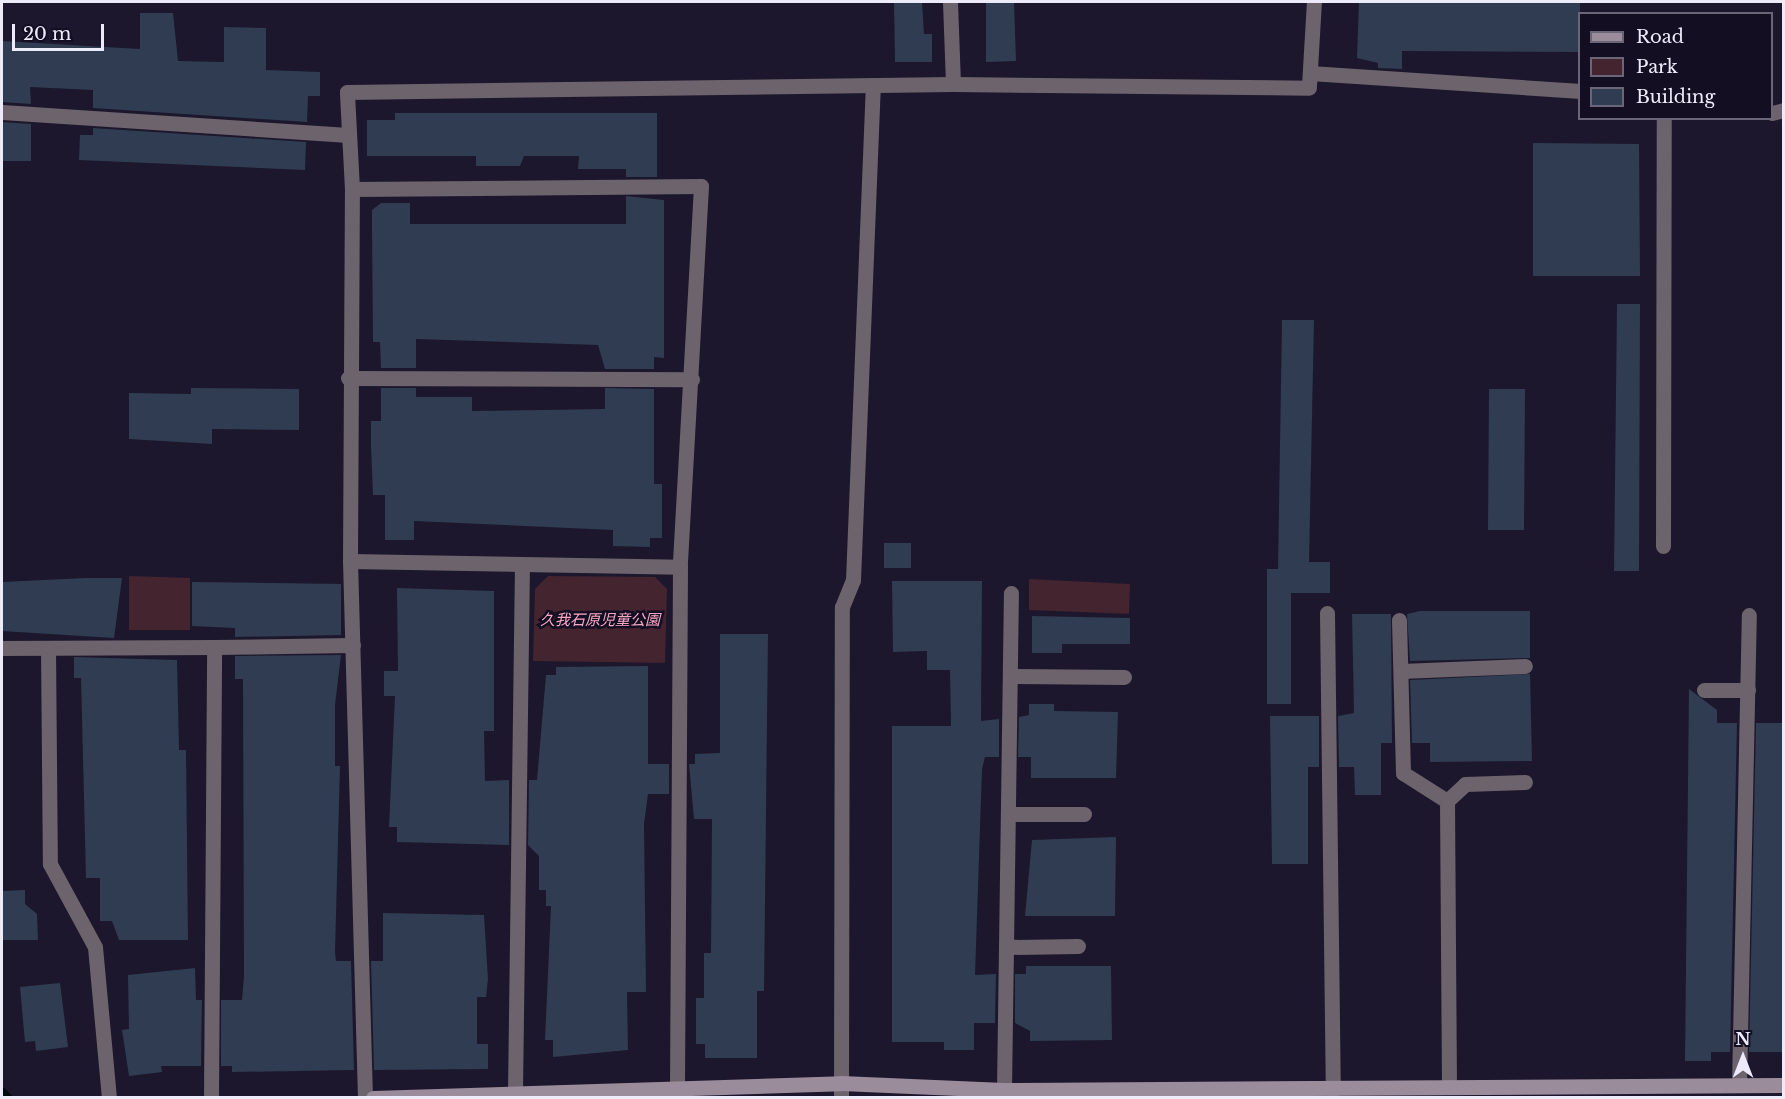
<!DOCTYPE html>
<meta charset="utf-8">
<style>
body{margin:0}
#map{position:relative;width:1785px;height:1099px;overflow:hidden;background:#1c172c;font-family:"Libre Baskerville","Noto Sans JP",serif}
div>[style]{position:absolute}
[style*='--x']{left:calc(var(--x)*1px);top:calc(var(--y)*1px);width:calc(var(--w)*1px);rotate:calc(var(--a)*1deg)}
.green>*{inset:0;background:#43242f}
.stream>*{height:9px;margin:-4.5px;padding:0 4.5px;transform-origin:4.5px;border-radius:4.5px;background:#000910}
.building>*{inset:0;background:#303c51}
.service>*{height:15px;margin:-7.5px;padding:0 7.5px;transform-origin:7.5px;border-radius:7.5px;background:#6c636c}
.minor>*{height:15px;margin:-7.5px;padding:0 7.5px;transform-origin:7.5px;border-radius:7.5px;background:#6c636c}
.secondary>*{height:15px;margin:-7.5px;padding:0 7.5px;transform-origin:7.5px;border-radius:7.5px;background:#9b8c9b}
span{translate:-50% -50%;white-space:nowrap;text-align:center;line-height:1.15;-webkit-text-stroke:5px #130e22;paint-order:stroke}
.park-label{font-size:15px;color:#faa7c3;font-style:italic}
.frame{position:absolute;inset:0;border:3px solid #edebfa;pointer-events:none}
.legend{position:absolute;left:1578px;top:12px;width:195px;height:108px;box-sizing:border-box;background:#130e22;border:2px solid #6a6678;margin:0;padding:8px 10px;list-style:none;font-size:18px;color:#edebfa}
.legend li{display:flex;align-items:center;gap:12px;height:30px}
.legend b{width:30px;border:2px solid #6a6678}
.north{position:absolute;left:1713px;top:1027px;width:60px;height:60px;-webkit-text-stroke:4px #130e22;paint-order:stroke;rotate:0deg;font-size:16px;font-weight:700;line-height:24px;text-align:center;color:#edebfa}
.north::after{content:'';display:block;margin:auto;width:21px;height:27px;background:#edebfa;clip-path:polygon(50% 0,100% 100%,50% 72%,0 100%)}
.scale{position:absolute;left:12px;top:24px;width:92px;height:27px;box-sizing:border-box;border:3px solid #edebfa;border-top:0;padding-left:8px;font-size:18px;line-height:21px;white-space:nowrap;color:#edebfa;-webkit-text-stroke:4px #130e22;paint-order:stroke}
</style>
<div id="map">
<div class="green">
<div style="clip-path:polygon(129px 576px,190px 578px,190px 630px,129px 630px)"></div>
<div style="clip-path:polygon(548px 576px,655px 577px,667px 589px,665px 663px,533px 661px,535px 589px)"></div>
<div style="clip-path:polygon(1029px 579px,1130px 584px,1129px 614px,1029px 610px)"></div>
</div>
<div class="stream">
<div style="--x:2;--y:1092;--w:8;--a:45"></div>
</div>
<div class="building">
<div style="clip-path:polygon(894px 2px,922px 2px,924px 34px,932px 34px,932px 62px,895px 62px)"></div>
<div style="clip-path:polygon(986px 2px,1014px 2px,1016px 61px,986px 62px)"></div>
<div style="clip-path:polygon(1359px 2px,1580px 2px,1580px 52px,1402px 51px,1402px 69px,1378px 68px,1378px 63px,1357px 58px)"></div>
<div style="clip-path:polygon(140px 13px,173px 13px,178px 61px,224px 62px,224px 27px,266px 28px,266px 70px,320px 72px,320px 96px,308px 96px,307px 122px,93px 108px,93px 90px,30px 87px,31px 104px,2px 102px,2px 41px,140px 49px)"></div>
<div style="clip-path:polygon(395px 113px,657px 113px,657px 177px,626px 177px,626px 169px,578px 169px,579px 156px,524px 156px,520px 166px,476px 166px,476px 156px,367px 156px,367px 120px,395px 120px)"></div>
<div style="clip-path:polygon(2px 122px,31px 124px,31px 161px,2px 161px)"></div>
<div style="clip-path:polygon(93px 128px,306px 142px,305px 170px,79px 160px,80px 135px,93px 135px)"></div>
<div style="clip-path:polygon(1533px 143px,1639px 144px,1640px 276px,1533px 276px)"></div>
<div style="clip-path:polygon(626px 196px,664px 200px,664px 358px,654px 357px,654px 369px,605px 369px,598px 345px,416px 339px,416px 368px,381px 368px,380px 342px,373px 342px,372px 228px,372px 210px,381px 203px,410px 203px,410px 224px,626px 224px)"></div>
<div style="clip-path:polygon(1617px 304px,1640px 304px,1639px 571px,1614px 571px)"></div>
<div style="clip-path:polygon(1282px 320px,1314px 320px,1309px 562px,1330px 562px,1330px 593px,1291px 593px,1291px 704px,1267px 704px,1267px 569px,1278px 569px)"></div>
<div style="clip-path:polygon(191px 388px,299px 389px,299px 430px,212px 429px,212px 444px,129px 439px,129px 393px,191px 394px)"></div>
<div style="clip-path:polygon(381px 388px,416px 388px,416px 397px,472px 397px,472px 411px,605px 409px,605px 388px,654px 389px,654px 484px,662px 484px,662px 538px,650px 538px,650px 547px,613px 546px,613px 530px,414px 521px,414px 540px,385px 540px,385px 495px,373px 495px,371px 446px,371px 421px,381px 421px)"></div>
<div style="clip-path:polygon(1489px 389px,1525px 389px,1524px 530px,1488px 530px)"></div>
<div style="clip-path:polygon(884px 543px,911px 543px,911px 568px,884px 568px)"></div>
<div style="clip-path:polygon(85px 578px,122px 578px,114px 638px,2px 631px,2px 582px)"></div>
<div style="clip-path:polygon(892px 581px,982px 581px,981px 721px,999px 719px,999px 757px,985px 757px,982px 769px,975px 975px,996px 974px,995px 1023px,974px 1023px,974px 1050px,944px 1050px,944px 1042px,892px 1042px,892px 726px,951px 726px,950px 670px,927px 670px,927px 651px,893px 652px)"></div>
<div style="clip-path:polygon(192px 582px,341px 584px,341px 635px,235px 637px,235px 628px,192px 626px)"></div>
<div style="clip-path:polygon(397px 588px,494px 591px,494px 731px,484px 731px,485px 781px,509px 780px,509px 845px,397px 842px,397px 827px,389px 827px,395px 696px,384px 696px,384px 671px,398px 671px)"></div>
<div style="clip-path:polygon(1420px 611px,1530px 611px,1530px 658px,1410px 661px,1407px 614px)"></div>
<div style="clip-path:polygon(1352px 614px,1391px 614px,1392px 743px,1381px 743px,1381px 795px,1355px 795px,1354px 767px,1339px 767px,1338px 716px,1354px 713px)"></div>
<div style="clip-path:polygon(1032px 616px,1130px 618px,1130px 644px,1062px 644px,1062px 653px,1032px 653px)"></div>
<div style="clip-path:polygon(720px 634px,768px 634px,764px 991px,757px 991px,757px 1058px,705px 1058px,705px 1044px,696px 1044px,696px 998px,704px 998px,704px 953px,711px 953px,712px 819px,694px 819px,689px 764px,695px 764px,695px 754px,720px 753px)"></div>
<div style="clip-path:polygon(341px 655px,335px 705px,335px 766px,340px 766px,335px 952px,336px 961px,351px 961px,354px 1070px,232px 1072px,232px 1066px,221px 1066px,221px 1000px,242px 1000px,244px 976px,243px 679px,235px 679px,235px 656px)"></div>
<div style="clip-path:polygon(74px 657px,177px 660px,179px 750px,186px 750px,188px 940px,119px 940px,112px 921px,100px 921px,100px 878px,86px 878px,81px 678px,74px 678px)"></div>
<div style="clip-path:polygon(648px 666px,648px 764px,669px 764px,669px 794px,648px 794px,644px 824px,646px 992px,627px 992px,628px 1050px,553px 1057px,553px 1040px,545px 1040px,551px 906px,546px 906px,546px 890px,539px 890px,539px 856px,528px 845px,529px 780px,537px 780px,546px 675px,556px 675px,556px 667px)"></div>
<div style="clip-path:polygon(1530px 674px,1532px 761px,1430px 762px,1430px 743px,1412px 743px,1410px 680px)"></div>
<div style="clip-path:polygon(1689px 689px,1717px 710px,1717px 723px,1737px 723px,1730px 1052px,1711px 1052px,1711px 1061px,1685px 1061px)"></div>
<div style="clip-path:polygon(1029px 704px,1054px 704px,1054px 711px,1118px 712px,1116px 778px,1031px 778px,1031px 757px,1018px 757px,1019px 717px,1029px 715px)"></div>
<div style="clip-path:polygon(1270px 716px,1319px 716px,1319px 767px,1308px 767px,1308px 864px,1272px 864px)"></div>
<div style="clip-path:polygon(1756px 723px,1784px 723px,1784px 1052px,1749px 1052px)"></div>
<div style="clip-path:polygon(1116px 837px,1115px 916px,1025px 916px,1032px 840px)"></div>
<div style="clip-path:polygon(25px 890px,25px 904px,37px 914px,38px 940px,2px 940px,2px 891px)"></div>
<div style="clip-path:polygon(383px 913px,484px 915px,488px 979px,486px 997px,477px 997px,477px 1044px,488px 1044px,488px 1069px,374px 1070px,371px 961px,383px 961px)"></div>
<div style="clip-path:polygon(1026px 966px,1111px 966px,1112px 1040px,1030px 1041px,1030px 1031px,1015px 1023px,1015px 974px,1026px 974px)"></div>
<div style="clip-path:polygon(195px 968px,196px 1000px,202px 1000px,201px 1066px,161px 1066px,162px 1072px,129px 1076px,122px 1030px,129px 1029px,128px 975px)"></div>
<div style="clip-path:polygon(60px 983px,68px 1047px,36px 1051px,35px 1041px,25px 1042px,20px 987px)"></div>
</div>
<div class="service">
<div style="--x:1309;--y:85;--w:83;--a:-86.6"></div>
<div style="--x:1772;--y:113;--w:12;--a:-14"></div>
<div style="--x:842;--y:607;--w:29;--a:-68"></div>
<div style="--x:853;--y:580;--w:495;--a:-87.7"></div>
</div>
<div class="minor">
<div style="--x:950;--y:2;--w:82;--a:87.9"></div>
<div style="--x:1310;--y:73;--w:271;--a:3.8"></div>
<div style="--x:2;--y:112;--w:347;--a:3.8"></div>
<div style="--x:352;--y:189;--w:349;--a:-0.5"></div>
<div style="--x:701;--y:186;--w:382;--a:93.2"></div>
<div style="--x:680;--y:567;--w:518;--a:90.33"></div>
<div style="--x:348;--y:378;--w:344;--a:0.2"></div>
<div style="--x:1663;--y:546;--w:428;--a:-89.9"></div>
<div style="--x:350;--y:561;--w:330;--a:1"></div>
<div style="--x:1327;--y:613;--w:477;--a:89.3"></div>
<div style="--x:1399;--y:620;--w:153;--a:88.5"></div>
<div style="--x:1403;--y:773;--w:52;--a:32.5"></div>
<div style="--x:1447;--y:801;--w:284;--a:89.6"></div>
<div style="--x:2;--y:648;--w:212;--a:-0.3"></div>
<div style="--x:48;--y:648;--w:216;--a:89.5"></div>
<div style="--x:50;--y:864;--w:94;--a:61.5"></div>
<div style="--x:95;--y:947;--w:152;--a:84.7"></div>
<div style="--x:1401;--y:671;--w:124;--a:-2.3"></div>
<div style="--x:1010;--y:676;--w:114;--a:0.5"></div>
<div style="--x:1704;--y:690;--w:44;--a:0"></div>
<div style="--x:1447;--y:801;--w:25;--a:-43"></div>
<div style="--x:1465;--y:784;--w:60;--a:-1.9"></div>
<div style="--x:1008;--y:814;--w:76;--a:0"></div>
<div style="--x:1007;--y:947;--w:71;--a:-0.8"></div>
<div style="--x:1739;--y:1085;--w:470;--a:-88.8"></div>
<div style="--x:1004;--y:1090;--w:497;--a:-89.2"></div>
<div style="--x:515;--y:1091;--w:526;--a:-89.24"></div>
<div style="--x:211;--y:1098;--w:451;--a:-89.6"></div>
<div style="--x:214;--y:647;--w:139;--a:-0.8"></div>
<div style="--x:365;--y:1098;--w:537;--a:-91.6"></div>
<div style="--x:350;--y:561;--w:372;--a:-89.7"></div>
<div style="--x:352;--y:189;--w:97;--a:-93"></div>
<div style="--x:347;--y:92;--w:606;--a:-0.76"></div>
<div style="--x:953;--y:84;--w:356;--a:0.6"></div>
<div style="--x:841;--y:1098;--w:491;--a:-89.9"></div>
</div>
<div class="secondary">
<div style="--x:373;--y:1098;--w:468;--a:-1.8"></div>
<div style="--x:841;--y:1083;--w:163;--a:2.5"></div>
<div style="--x:1004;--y:1090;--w:780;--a:-0.37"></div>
</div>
<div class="park-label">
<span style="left:600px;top:620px">久我石原児童公園</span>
</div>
<div class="frame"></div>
<ul class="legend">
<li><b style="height:8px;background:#9b8c9b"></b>Road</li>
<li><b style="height:16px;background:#43242f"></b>Park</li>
<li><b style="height:16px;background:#303c51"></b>Building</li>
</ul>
<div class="north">N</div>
<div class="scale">20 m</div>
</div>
